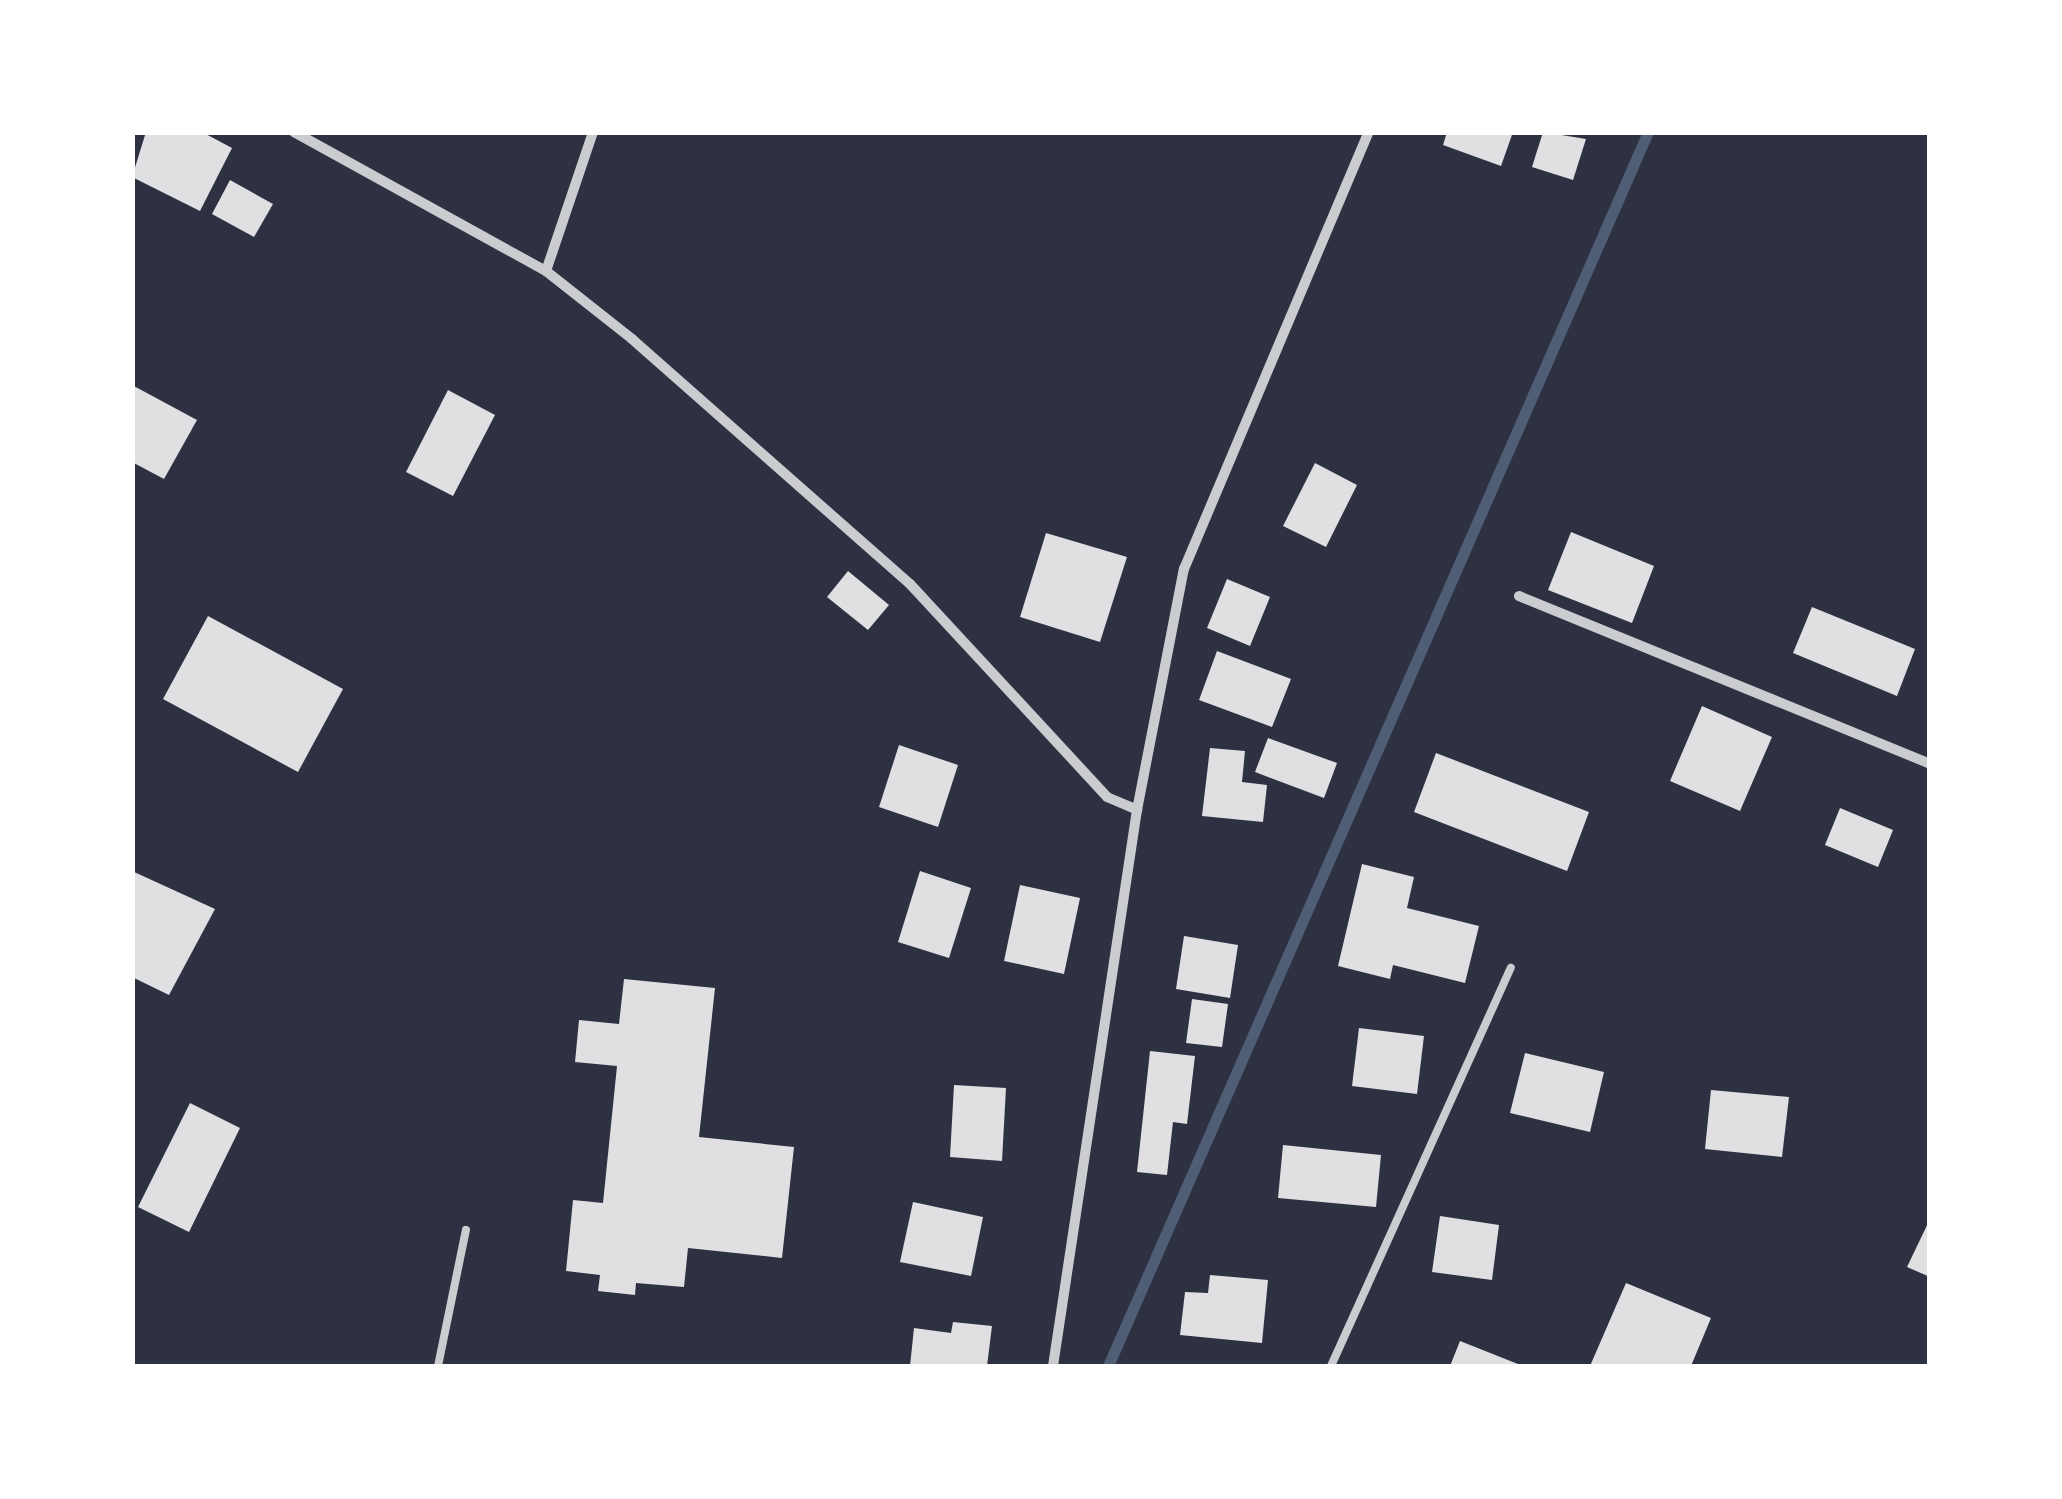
<!DOCTYPE html>
<style>
body{margin:0}
#map{position:relative;width:2062px;height:1499px;overflow:hidden;background:#2d3142;font-family:"Playfair Display",serif}
div>[style]{position:absolute}
[style*='--x']{left:calc(var(--x)*1px);top:calc(var(--y)*1px);width:calc(var(--w)*1px);rotate:calc(var(--a)*1deg)}
.stream>*{height:11px;margin:-5.5px;padding:0 5.5px;transform-origin:5.5px;border-radius:5.5px;background:#4f5d75}
.building>*{inset:0;background:#e0e0e3}
.service>*{height:8px;margin:-4px;padding:0 4px;transform-origin:4px;border-radius:4px;background:#caccd0}
.minor>*{height:10px;margin:-5px;padding:0 5px;transform-origin:5px;border-radius:5px;background:#caccd0}
span{translate:-50% -50%;white-space:nowrap;text-align:center;line-height:1.15;-webkit-text-stroke:10px #fff;paint-order:stroke}
.frame{position:absolute;inset:0;border:135px solid #fff;pointer-events:none}
</style>
<div id="map">
<div class="stream">
<div style="--x:1108;--y:1366;--w:1347;--a:-66.37"></div>
</div>
<div class="building">
<div style="clip-path:polygon(146px 132px,202px 132px,232px 148px,200px 211px,132px 177px)"></div>
<div style="clip-path:polygon(1447px 132px,1513px 132px,1501px 166px,1443px 145px)"></div>
<div style="clip-path:polygon(1543px 132px,1586px 139px,1573px 180px,1532px 167px)"></div>
<div style="clip-path:polygon(230px 180px,273px 204px,254px 237px,212px 214px)"></div>
<div style="clip-path:polygon(132px 385px,197px 420px,164px 479px,132px 462px)"></div>
<div style="clip-path:polygon(448px 390px,495px 415px,453px 496px,406px 472px)"></div>
<div style="clip-path:polygon(1315px 463px,1357px 485px,1326px 547px,1283px 526px)"></div>
<div style="clip-path:polygon(1571px 532px,1654px 566px,1632px 623px,1548px 590px)"></div>
<div style="clip-path:polygon(1046px 533px,1127px 557px,1100px 642px,1020px 617px)"></div>
<div style="clip-path:polygon(848px 571px,889px 605px,868px 630px,827px 597px)"></div>
<div style="clip-path:polygon(1227px 579px,1270px 597px,1250px 646px,1207px 628px)"></div>
<div style="clip-path:polygon(1812px 607px,1915px 649px,1897px 696px,1793px 653px)"></div>
<div style="clip-path:polygon(208px 616px,343px 689px,298px 772px,163px 699px)"></div>
<div style="clip-path:polygon(1217px 651px,1291px 679px,1272px 727px,1199px 700px)"></div>
<div style="clip-path:polygon(1702px 706px,1772px 737px,1740px 811px,1670px 781px)"></div>
<div style="clip-path:polygon(1268px 738px,1337px 763px,1324px 798px,1255px 772px)"></div>
<div style="clip-path:polygon(899px 745px,958px 765px,938px 827px,879px 807px)"></div>
<div style="clip-path:polygon(1210px 748px,1245px 751px,1242px 782px,1267px 785px,1263px 822px,1202px 816px)"></div>
<div style="clip-path:polygon(1436px 753px,1589px 812px,1567px 871px,1414px 812px)"></div>
<div style="clip-path:polygon(1840px 808px,1893px 830px,1878px 867px,1825px 845px)"></div>
<div style="clip-path:polygon(1362px 864px,1414px 877px,1407px 908px,1479px 926px,1465px 983px,1393px 965px,1390px 979px,1338px 966px)"></div>
<div style="clip-path:polygon(132px 871px,215px 909px,169px 995px,132px 977px)"></div>
<div style="clip-path:polygon(920px 871px,971px 888px,949px 958px,898px 942px)"></div>
<div style="clip-path:polygon(1020px 885px,1080px 898px,1064px 974px,1004px 961px)"></div>
<div style="clip-path:polygon(1184px 936px,1238px 945px,1230px 998px,1176px 989px)"></div>
<div style="clip-path:polygon(624px 979px,715px 988px,699px 1137px,794px 1147px,782px 1258px,688px 1248px,684px 1287px,636px 1283px,635px 1295px,598px 1291px,600px 1275px,566px 1271px,573px 1200px,603px 1203px,617px 1066px,575px 1062px,579px 1020px,619px 1024px)"></div>
<div style="clip-path:polygon(1192px 999px,1228px 1004px,1222px 1047px,1186px 1043px)"></div>
<div style="clip-path:polygon(1359px 1028px,1424px 1036px,1417px 1094px,1352px 1086px)"></div>
<div style="clip-path:polygon(1150px 1051px,1195px 1056px,1187px 1124px,1173px 1122px,1167px 1175px,1137px 1172px)"></div>
<div style="clip-path:polygon(1525px 1053px,1604px 1072px,1590px 1132px,1510px 1113px)"></div>
<div style="clip-path:polygon(954px 1085px,1006px 1088px,1002px 1161px,950px 1157px)"></div>
<div style="clip-path:polygon(1711px 1090px,1789px 1097px,1782px 1157px,1705px 1149px)"></div>
<div style="clip-path:polygon(190px 1103px,240px 1128px,189px 1232px,138px 1207px)"></div>
<div style="clip-path:polygon(1283px 1145px,1381px 1155px,1376px 1207px,1278px 1198px)"></div>
<div style="clip-path:polygon(913px 1202px,983px 1217px,971px 1276px,900px 1262px)"></div>
<div style="clip-path:polygon(1440px 1216px,1499px 1225px,1492px 1280px,1432px 1272px)"></div>
<div style="clip-path:polygon(1930px 1219px,1930px 1277px,1907px 1267px)"></div>
<div style="clip-path:polygon(1210px 1275px,1268px 1280px,1262px 1343px,1180px 1335px,1185px 1292px,1208px 1293px)"></div>
<div style="clip-path:polygon(1626px 1283px,1711px 1318px,1691px 1366px,1590px 1366px)"></div>
<div style="clip-path:polygon(953px 1322px,992px 1326px,987px 1366px,910px 1366px,914px 1328px,951px 1333px)"></div>
<div style="clip-path:polygon(1460px 1341px,1523px 1366px,1450px 1366px)"></div>
</div>
<div class="service">
<div style="--x:438;--y:1366;--w:139;--a:-78.4"></div>
<div style="--x:1331;--y:1366;--w:437;--a:-65.7"></div>
</div>
<div class="minor">
<div style="--x:294;--y:132;--w:288;--a:28.9"></div>
<div style="--x:546;--y:271;--w:110;--a:38.3"></div>
<div style="--x:632;--y:339;--w:371;--a:41.4"></div>
<div style="--x:910;--y:584;--w:290;--a:47.2"></div>
<div style="--x:1107;--y:797;--w:33;--a:23"></div>
<div style="--x:546;--y:271;--w:147;--a:-71.3"></div>
<div style="--x:1519;--y:596;--w:444;--a:22.2"></div>
<div style="--x:1053;--y:1366;--w:562;--a:-81.41"></div>
<div style="--x:1137;--y:810;--w:246;--a:-79"></div>
<div style="--x:1184;--y:569;--w:475;--a:-67.1"></div>
</div>
<div class="frame"></div>
</div>
